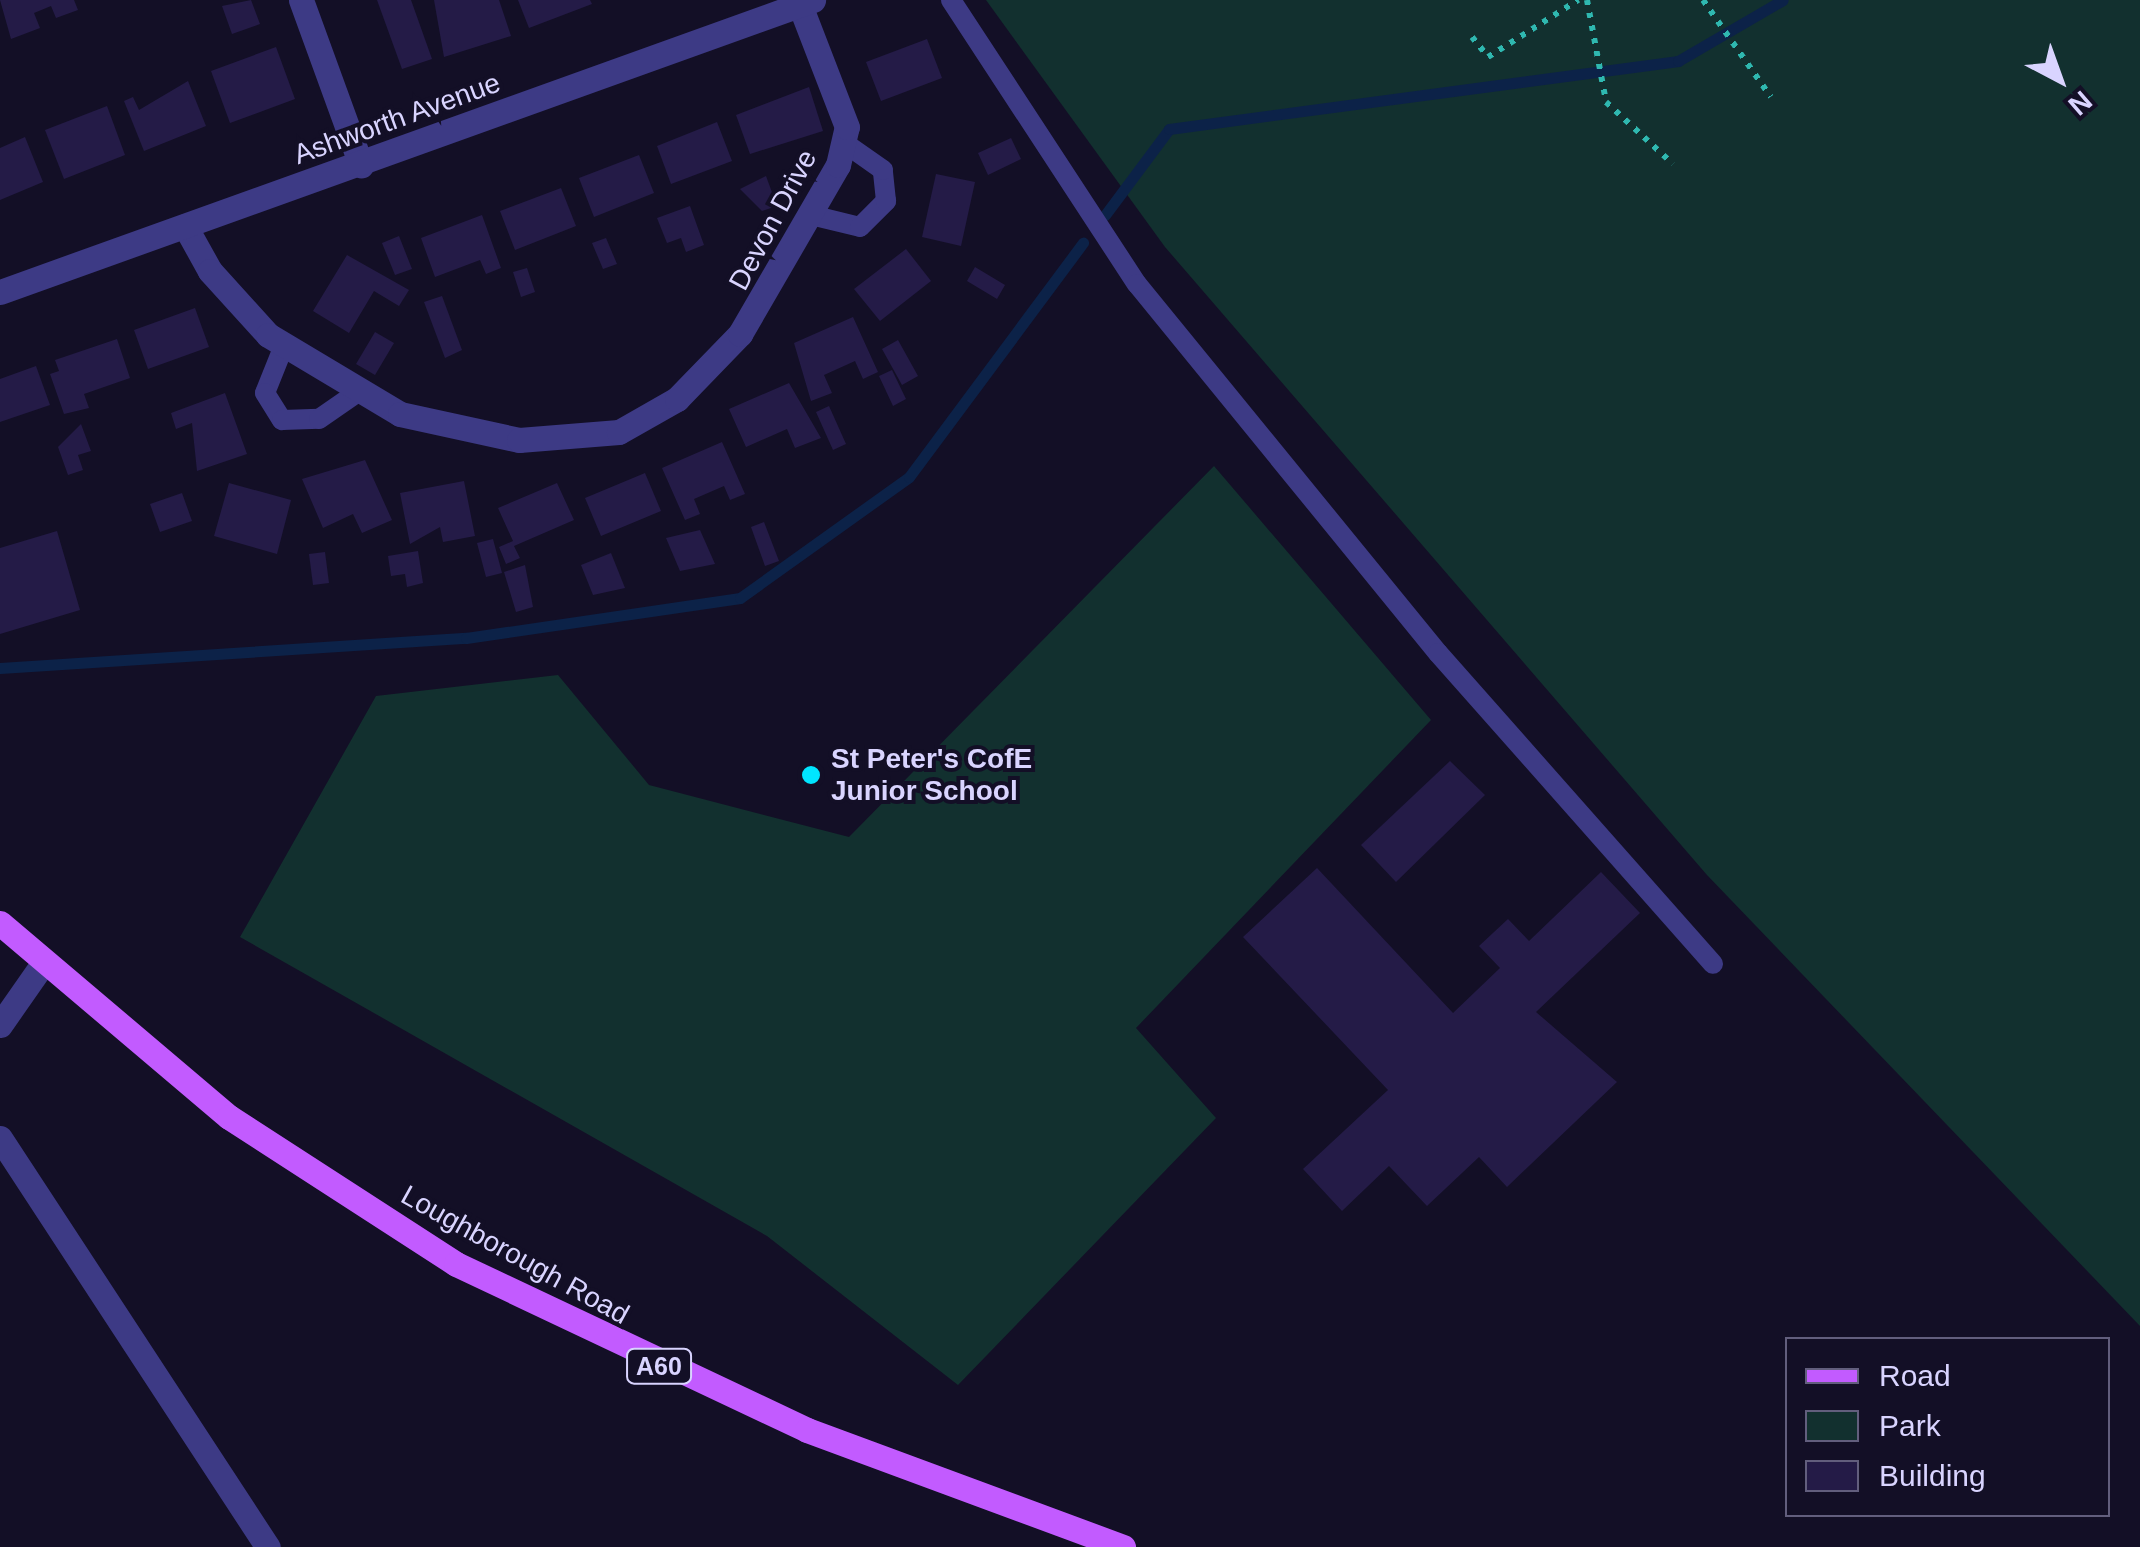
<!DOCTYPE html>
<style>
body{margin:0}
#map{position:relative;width:2140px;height:1547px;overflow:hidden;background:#130f26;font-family:Arial,sans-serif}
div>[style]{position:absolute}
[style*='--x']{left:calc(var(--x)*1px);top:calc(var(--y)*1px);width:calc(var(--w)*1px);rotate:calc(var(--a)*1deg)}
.green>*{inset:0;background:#12302f}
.stream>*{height:11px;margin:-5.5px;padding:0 5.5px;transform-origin:5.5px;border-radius:5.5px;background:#0c2248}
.building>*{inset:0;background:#241b47}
.path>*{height:6px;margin-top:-3px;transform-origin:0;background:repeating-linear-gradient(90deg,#2fb8b0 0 5px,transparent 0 13px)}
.service>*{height:20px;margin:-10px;padding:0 10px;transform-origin:10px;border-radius:10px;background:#3d3a85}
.minor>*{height:25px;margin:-12.5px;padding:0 12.5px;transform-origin:12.5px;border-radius:12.5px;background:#3d3a85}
.primary>*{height:25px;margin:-12.5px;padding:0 12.5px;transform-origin:12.5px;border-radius:12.5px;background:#c25bff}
.dots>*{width:28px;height:28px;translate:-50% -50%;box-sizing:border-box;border:5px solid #130f26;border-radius:50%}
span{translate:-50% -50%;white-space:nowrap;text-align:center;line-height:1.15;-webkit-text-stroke:8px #130f26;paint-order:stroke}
.shield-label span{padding:2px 8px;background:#130f26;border:2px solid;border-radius:8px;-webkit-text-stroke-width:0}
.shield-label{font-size:25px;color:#d9d4ff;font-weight:700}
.street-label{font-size:28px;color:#d9d4ff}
.poi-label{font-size:28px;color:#d9d4ff;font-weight:700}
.left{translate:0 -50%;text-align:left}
.legend{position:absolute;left:1785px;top:1337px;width:325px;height:180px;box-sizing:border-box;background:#130f26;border:2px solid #625e7d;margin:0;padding:12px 18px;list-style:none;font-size:30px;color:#d9d4ff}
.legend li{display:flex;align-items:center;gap:20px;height:50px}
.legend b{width:50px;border:2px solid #625e7d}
.north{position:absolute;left:2010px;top:30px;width:100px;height:100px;-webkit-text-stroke:8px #130f26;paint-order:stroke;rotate:139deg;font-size:28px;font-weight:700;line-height:40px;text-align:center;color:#d9d4ff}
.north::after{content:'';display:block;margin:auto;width:35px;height:45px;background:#d9d4ff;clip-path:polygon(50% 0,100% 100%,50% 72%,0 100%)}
</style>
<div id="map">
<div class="green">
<div style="clip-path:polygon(986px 0,2140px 0,2140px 1326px,1707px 875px,1165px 247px)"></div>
<div style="clip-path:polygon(1214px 466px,1431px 720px,1136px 1028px,1216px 1118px,958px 1385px,767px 1236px,240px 937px,376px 696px,558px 675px,649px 785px,849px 837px)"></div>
</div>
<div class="stream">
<div style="--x:1105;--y:215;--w:107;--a:-53.3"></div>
<div style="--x:1169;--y:129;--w:514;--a:-7.61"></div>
<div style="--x:1678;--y:61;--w:121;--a:-30.2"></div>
<div style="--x:0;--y:668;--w:467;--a:-3.7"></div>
<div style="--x:466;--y:638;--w:277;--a:-8.3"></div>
<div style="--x:740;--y:598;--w:208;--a:-35.6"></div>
<div style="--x:909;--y:477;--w:292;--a:-53.4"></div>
</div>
<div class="building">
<div style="clip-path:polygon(0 0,74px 0,78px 10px,56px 18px,51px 6px,34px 13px,40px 28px,11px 39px)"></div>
<div style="clip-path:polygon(251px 0,260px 24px,232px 34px,222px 6px)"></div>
<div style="clip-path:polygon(377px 0,411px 0,432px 59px,402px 69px)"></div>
<div style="clip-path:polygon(434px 0,499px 0,511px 36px,444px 57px)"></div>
<div style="clip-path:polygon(518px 0,590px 0,592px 4px,529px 28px)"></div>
<div style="clip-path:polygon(927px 39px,942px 78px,881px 101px,866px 62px)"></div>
<div style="clip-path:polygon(276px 47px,295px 99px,230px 123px,211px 71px)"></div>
<div style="clip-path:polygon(188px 81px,206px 126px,144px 151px,124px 101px,133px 97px,139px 110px)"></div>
<div style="clip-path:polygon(809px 87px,823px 131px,750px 154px,736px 115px)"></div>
<div style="clip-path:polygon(107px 106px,125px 155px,64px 179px,45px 130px)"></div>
<div style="clip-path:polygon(717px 122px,732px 161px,671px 184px,657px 146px)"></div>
<div style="clip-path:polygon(25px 137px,43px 182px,0 200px,0 148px)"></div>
<div style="clip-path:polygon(1011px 138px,1021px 159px,988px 175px,978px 153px)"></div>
<div style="clip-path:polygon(639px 155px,654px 193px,594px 217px,579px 178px)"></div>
<div style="clip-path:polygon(936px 174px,975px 182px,961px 246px,922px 237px)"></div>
<div style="clip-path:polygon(766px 176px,777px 206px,762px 211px,740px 189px)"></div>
<div style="clip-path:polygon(561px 188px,576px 226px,515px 250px,500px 211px)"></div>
<div style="clip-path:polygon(690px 206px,704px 245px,686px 252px,681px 238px,667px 243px,657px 218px)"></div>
<div style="clip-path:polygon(482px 215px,501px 268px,486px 274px,480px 260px,435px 277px,421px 238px)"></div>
<div style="clip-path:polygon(399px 236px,412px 269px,395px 275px,382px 243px)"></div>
<div style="clip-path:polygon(606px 238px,617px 264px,603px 269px,592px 243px)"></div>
<div style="clip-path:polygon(906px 249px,931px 281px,880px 321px,854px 289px)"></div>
<div style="clip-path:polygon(347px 255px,409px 290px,399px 306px,374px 291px,349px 333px,313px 311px)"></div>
<div style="clip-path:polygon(975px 267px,1005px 285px,997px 299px,967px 281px)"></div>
<div style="clip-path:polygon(527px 268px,535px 292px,521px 297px,513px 272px)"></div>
<div style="clip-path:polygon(442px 296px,462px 350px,445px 358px,424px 302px)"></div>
<div style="clip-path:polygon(195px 308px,209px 347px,148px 369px,134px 330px)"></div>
<div style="clip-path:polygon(853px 317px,878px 372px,863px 379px,855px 361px,824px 375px,832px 393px,811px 401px,794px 343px)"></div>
<div style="clip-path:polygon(375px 332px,394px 343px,375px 375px,356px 364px)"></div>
<div style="clip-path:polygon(117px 339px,130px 378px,84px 394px,89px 408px,64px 414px,50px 374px,59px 371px,55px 360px)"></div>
<div style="clip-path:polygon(898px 340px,918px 376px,902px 385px,882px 349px)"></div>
<div style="clip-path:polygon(36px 366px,50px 405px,0 422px,0 379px)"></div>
<div style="clip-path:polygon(892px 370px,906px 399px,893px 406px,879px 376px)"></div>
<div style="clip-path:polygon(789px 383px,821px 438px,795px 448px,787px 429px,746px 447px,729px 409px)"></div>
<div style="clip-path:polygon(225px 393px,247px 454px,197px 471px,192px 423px,176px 429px,171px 413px)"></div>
<div style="clip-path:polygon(829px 406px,846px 444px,833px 450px,816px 412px)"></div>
<div style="clip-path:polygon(81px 424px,91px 451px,78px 455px,83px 470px,68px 475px,58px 447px)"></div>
<div style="clip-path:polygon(722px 442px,745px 494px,730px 500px,724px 486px,694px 499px,700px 514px,685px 520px,662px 468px)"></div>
<div style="clip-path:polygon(365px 460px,392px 520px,362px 533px,353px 514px,323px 528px,302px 479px)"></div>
<div style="clip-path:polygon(645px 473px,661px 511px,601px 536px,585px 498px)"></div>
<div style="clip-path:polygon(464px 481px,475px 536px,443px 542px,440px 527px,410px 544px,400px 493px)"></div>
<div style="clip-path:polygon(229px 483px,291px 500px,277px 554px,214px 536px)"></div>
<div style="clip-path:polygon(557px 483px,574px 520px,514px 546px,520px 558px,506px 564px,499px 547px,513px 541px,498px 508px)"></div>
<div style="clip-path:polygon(182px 493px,192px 521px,160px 532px,150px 504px)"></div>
<div style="clip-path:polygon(764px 522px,779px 561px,765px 566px,751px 527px)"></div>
<div style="clip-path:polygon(700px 530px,715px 564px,680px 571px,666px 538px)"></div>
<div style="clip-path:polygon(57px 531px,80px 610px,0 634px,0 548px)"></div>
<div style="clip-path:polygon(493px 539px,502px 573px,486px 577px,477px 543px)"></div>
<div style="clip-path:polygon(418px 551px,423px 583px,407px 587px,405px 574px,391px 576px,388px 556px)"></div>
<div style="clip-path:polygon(325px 552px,329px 583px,313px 585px,309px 554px)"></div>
<div style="clip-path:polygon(611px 553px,625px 588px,593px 595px,581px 565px)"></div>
<div style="clip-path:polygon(525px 565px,533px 607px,516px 612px,504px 572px)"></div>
<div style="clip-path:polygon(1450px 761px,1485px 795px,1396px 882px,1361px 845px)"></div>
<div style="clip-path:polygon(1317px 868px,1453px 1013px,1500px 968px,1479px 946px,1508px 919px,1529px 941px,1601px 872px,1640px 913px,1536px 1012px,1617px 1082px,1507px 1187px,1479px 1157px,1427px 1206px,1389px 1166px,1342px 1211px,1303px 1169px,1388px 1090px,1243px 937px)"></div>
</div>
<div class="path">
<div style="--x:1587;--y:0;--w:104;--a:79.4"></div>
<div style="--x:1606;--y:102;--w:91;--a:42.8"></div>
<div style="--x:1703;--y:0;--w:118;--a:55"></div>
<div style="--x:1472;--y:37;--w:26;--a:51"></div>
<div style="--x:1488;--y:57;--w:107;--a:-32.3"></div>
</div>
<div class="service">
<div style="--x:951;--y:0;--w:339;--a:56.8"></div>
<div style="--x:1137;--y:284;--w:476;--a:50.8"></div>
<div style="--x:1438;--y:653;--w:415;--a:48.5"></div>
<div style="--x:815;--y:216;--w:46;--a:13.7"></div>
<div style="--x:860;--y:227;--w:37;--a:-45"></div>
<div style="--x:886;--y:201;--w:31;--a:-96"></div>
<div style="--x:883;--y:170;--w:45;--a:-144.9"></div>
<div style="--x:283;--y:348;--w:48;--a:111.8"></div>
<div style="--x:265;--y:393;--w:32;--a:58"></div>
<div style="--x:282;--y:420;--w:37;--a:-2"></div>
<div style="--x:319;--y:419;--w:47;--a:-34.7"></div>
</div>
<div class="minor">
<div style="--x:301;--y:0;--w:176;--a:70"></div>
<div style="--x:185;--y:226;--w:51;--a:60.9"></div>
<div style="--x:210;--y:271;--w:86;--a:47.8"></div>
<div style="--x:268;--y:335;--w:154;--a:30.9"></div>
<div style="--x:400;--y:414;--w:122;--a:12.3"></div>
<div style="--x:519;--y:440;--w:100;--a:-4.6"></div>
<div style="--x:619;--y:432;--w:67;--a:-29.6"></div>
<div style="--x:677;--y:399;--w:91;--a:-45.9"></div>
<div style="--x:740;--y:334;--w:195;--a:-59.9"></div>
<div style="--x:838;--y:165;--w:39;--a:-77"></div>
<div style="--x:847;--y:127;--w:131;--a:-111.1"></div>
<div style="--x:0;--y:292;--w:864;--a:-19.76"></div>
<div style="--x:0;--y:1025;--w:73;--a:-55"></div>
<div style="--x:0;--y:1138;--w:489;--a:56.8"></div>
</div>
<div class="primary">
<div style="--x:0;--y:923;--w:300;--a:40.3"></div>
<div style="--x:229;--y:1117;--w:270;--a:32.9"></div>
<div style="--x:456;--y:1264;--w:388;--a:25.3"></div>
<div style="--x:807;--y:1430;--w:337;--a:20.3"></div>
</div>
<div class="dots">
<div style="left:811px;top:775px;background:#00e5ff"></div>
</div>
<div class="shield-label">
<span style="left:659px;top:1366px">A60</span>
</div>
<div class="street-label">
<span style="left:397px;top:119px;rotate:-20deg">Ashworth Avenue</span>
<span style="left:773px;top:220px;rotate:-62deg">Devon Drive</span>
<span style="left:515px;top:1255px;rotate:29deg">Loughborough Road</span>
</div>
<div class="poi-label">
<span class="left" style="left:831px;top:775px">St Peter's CofE<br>Junior School</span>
</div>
<ul class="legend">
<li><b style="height:12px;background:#c25bff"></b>Road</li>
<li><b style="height:28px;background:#12302f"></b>Park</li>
<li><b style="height:28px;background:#241b47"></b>Building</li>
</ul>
<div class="north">N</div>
</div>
